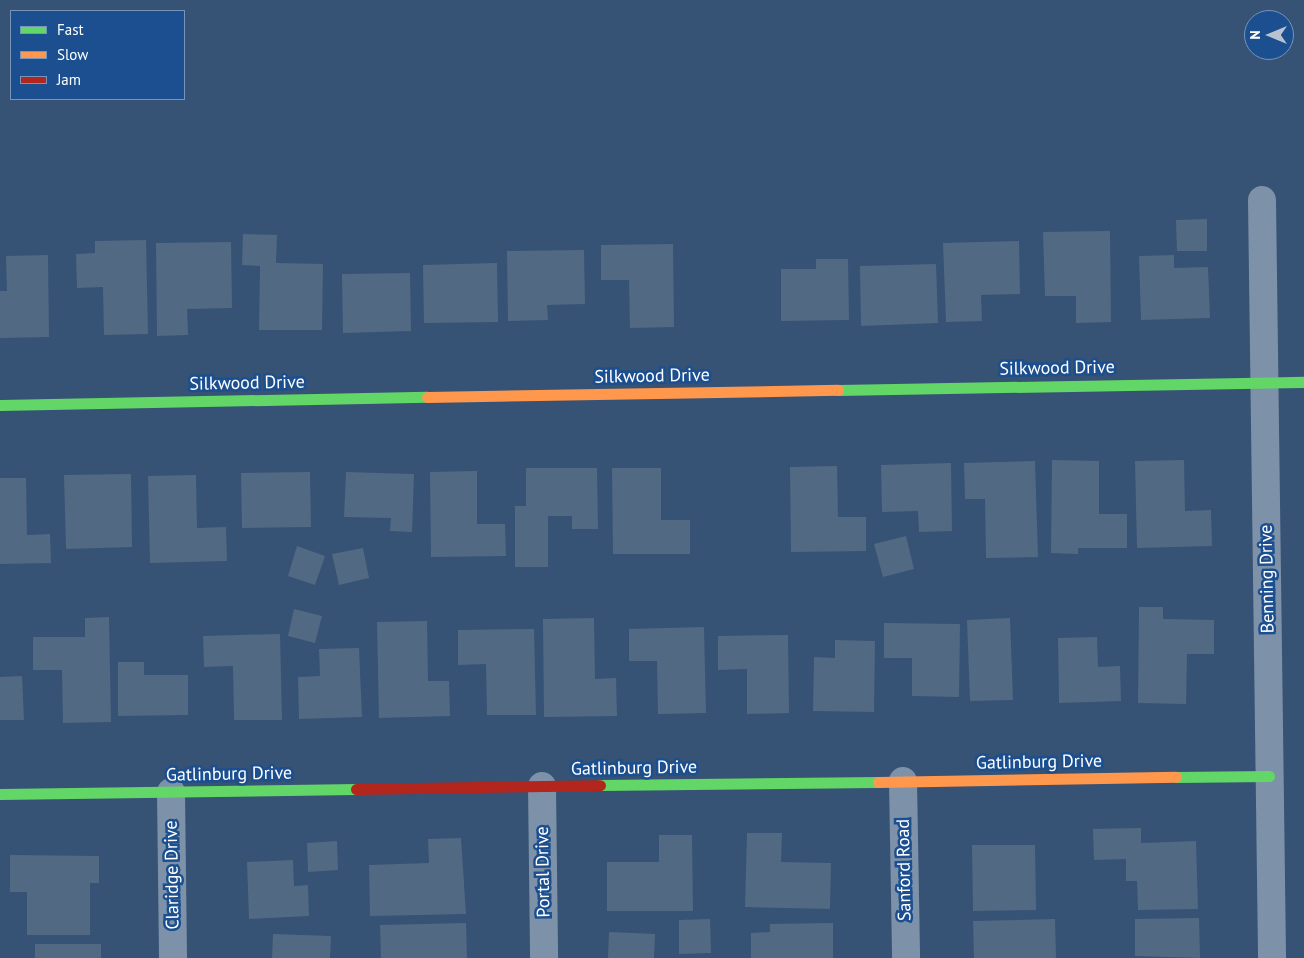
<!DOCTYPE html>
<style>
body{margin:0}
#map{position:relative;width:1304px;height:958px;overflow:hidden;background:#365274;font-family:"PT Sans",sans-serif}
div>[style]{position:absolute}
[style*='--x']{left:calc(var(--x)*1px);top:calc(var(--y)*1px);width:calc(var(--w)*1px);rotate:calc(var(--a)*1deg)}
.building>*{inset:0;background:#526984}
.street>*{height:28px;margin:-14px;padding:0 14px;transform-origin:14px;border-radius:14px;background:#7d92a8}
.fast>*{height:11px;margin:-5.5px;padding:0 5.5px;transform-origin:5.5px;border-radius:5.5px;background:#63d668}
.slow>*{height:11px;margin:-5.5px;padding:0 5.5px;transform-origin:5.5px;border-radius:5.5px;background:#ff974d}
.jam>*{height:11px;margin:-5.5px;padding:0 5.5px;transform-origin:5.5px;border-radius:5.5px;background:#b3261e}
span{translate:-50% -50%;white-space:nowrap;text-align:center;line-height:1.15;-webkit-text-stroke:5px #1b4f8f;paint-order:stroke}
.street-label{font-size:18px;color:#fff}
.legend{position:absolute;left:10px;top:10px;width:175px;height:90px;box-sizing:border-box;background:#1b4f8f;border:1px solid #7695bc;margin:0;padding:6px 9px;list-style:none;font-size:15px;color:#fff}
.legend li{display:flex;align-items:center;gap:10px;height:25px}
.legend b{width:25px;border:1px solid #7695bc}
.north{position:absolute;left:1244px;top:10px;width:50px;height:50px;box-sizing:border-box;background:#1b4f8f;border:1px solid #7695bc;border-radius:50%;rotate:270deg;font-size:14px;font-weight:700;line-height:20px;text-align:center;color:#fff}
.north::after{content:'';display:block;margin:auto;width:18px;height:22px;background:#b9c2ce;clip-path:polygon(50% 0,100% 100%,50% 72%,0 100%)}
</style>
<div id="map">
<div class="building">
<div style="clip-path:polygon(1207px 219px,1207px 251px,1177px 251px,1176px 220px)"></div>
<div style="clip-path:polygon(1110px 231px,1111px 322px,1076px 323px,1076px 296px,1045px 296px,1043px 232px)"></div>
<div style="clip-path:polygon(243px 234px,277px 235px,276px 263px,323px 264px,322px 330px,259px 330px,260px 266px,242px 265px)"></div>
<div style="clip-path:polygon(146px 240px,148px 334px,104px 335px,103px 287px,77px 288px,76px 254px,95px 253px,95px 241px)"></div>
<div style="clip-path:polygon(1019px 241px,1020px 294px,981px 295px,982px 321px,946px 322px,943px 243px)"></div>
<div style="clip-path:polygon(231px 242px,232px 308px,187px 309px,188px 335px,157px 336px,156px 243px)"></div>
<div style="clip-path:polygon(673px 244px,674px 327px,630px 328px,629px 280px,601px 280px,601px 245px)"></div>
<div style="clip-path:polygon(584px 250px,585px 304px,547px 305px,548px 320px,508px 321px,507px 251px)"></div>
<div style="clip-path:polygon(48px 255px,49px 337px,0 338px,0 291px,7px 291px,6px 256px)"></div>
<div style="clip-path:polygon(1174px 255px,1174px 268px,1208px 267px,1210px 318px,1141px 320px,1139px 256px)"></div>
<div style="clip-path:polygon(816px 259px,848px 259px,849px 320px,781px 321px,781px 269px,816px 269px)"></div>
<div style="clip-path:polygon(497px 263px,498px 322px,424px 323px,423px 265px)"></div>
<div style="clip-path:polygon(936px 264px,938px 323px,861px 326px,860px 266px)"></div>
<div style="clip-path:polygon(410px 273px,411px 331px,343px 333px,342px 274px)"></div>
<div style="clip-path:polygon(1052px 460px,1099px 461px,1099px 514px,1127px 514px,1127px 548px,1078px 548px,1078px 554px,1051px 553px)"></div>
<div style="clip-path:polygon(1184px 460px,1185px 511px,1211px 510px,1212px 546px,1137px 548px,1135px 461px)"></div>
<div style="clip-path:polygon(1035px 461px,1038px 557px,986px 558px,985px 499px,965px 499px,964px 463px)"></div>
<div style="clip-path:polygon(951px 463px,952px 531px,919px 532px,918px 511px,882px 512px,881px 465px)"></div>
<div style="clip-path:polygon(837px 466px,838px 517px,866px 517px,866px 551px,791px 552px,790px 467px)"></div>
<div style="clip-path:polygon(526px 468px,597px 468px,598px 529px,572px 529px,572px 516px,548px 516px,548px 567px,515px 567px,515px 506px,526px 506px)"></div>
<div style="clip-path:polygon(612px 468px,661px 468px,661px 520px,690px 520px,690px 554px,613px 554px)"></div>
<div style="clip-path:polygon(477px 471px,477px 524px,505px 524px,506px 556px,431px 557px,430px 472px)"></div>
<div style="clip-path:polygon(310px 472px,311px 527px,242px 528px,241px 473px)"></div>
<div style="clip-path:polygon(346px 472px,414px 474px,412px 532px,390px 531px,391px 518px,344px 517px)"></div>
<div style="clip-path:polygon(131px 474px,132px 547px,66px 549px,64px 475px)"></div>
<div style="clip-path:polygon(196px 475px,197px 528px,226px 527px,227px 561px,150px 563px,148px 476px)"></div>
<div style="clip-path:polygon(0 478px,26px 478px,27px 535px,50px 534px,51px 563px,0 564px)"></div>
<div style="clip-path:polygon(906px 536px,914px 569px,883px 577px,874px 544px)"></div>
<div style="clip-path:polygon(297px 546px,325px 556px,315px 585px,288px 576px)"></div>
<div style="clip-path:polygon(363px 548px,369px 578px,339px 585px,332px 554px)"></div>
<div style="clip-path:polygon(1139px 607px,1163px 607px,1163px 619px,1214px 620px,1214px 654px,1187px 654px,1186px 704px,1138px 703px)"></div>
<div style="clip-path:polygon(294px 609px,322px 616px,315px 643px,288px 636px)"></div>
<div style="clip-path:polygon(109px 617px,111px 722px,63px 723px,62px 670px,33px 670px,33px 637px,85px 637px,85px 618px)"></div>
<div style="clip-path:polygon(594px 618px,595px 679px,616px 678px,617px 716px,544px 717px,543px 619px)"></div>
<div style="clip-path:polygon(1010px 618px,1013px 700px,970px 701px,967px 620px)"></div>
<div style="clip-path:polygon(427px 621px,428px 681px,449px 681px,450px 716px,379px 718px,377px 622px)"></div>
<div style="clip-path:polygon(884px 623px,960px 624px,959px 697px,912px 696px,912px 658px,884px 658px)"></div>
<div style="clip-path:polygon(704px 627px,706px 713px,658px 714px,657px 661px,629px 661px,629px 629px)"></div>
<div style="clip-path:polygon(534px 629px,536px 715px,487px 715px,486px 664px,458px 665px,458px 630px)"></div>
<div style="clip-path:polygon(280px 634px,282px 720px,234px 720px,233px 666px,204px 667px,203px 636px)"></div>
<div style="clip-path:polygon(788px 635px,789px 713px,747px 714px,747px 669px,718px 670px,718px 636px)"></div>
<div style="clip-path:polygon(1097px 637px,1098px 667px,1120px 666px,1121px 701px,1059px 703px,1058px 638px)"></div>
<div style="clip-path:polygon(835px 640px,875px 641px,874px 712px,813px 711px,814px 657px,835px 658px)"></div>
<div style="clip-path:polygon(359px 648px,362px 717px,299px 719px,298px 677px,320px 676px,319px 649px)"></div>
<div style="clip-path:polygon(118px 662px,144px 662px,144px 675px,188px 675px,188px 715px,118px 716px)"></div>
<div style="clip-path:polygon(22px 676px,24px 720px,0 720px,0 677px)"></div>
<div style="clip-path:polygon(1141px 828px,1141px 843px,1196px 841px,1198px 909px,1138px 910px,1137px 881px,1126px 881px,1126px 859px,1094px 860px,1093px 829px)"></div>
<div style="clip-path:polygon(747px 833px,782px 833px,781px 862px,831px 863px,830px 909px,745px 907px)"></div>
<div style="clip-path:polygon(659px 835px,692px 835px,693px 911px,607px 911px,607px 862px,659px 862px)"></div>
<div style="clip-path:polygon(461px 838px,466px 914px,370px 916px,369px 865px,429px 863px,428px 839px)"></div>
<div style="clip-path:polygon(337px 841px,338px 870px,308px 872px,307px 843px)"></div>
<div style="clip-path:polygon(972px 845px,1035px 845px,1036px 910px,973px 911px)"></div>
<div style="clip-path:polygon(10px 855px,99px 856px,99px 883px,90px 883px,90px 935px,27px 935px,27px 892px,10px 892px)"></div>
<div style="clip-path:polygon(293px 860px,294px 886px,308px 885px,309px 916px,249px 919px,247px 862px)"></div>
<div style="clip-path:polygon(1199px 918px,1200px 958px,1135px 956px,1135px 919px)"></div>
<div style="clip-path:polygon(710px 919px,711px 953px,679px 954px,679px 920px)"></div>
<div style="clip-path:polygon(1055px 919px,1056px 958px,974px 958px,973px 921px)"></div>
<div style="clip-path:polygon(466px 923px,467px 958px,381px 958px,380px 925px)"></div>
<div style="clip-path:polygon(833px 923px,833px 958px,751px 958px,751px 933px,770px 932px,770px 924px)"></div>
<div style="clip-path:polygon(609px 932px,655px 934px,654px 958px,608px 958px)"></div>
<div style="clip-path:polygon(273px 934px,331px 936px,330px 958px,272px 958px)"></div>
<div style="clip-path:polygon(35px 944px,101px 944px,101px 958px,35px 958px)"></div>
</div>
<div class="street">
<div style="--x:1262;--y:200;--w:758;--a:89.24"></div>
<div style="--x:903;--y:781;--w:177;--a:89"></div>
<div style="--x:542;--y:786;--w:172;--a:89.3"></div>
<div style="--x:171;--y:792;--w:166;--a:89.3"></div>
</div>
<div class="fast">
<div style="--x:838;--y:390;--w:466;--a:-1"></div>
<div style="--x:0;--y:405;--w:427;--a:-1.1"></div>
<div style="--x:1176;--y:777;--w:93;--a:-0.6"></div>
<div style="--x:600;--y:785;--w:278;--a:-0.6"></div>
<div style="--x:0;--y:794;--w:356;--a:-0.8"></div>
</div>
<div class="slow">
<div style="--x:427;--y:397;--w:411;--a:-1"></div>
<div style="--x:878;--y:782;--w:298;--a:-1"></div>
</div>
<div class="jam">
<div style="--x:356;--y:789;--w:244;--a:-0.9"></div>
</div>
<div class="street-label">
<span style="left:1057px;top:368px;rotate:-1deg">Silkwood Drive</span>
<span style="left:652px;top:376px;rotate:-1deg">Silkwood Drive</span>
<span style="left:247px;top:383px;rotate:-1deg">Silkwood Drive</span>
<span style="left:1267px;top:579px;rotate:-91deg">Benning Drive</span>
<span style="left:1039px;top:762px;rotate:-1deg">Gatlinburg Drive</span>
<span style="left:634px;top:768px;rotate:-1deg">Gatlinburg Drive</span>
<span style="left:229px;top:774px;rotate:-1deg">Gatlinburg Drive</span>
<span style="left:904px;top:870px;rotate:-91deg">Sanford Road</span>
<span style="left:543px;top:872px;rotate:-91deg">Portal Drive</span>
<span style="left:172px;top:875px;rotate:-91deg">Claridge Drive</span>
</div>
<ul class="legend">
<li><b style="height:6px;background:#63d668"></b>Fast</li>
<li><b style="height:6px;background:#ff974d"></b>Slow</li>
<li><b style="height:6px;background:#b3261e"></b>Jam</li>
</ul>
<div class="north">N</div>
</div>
